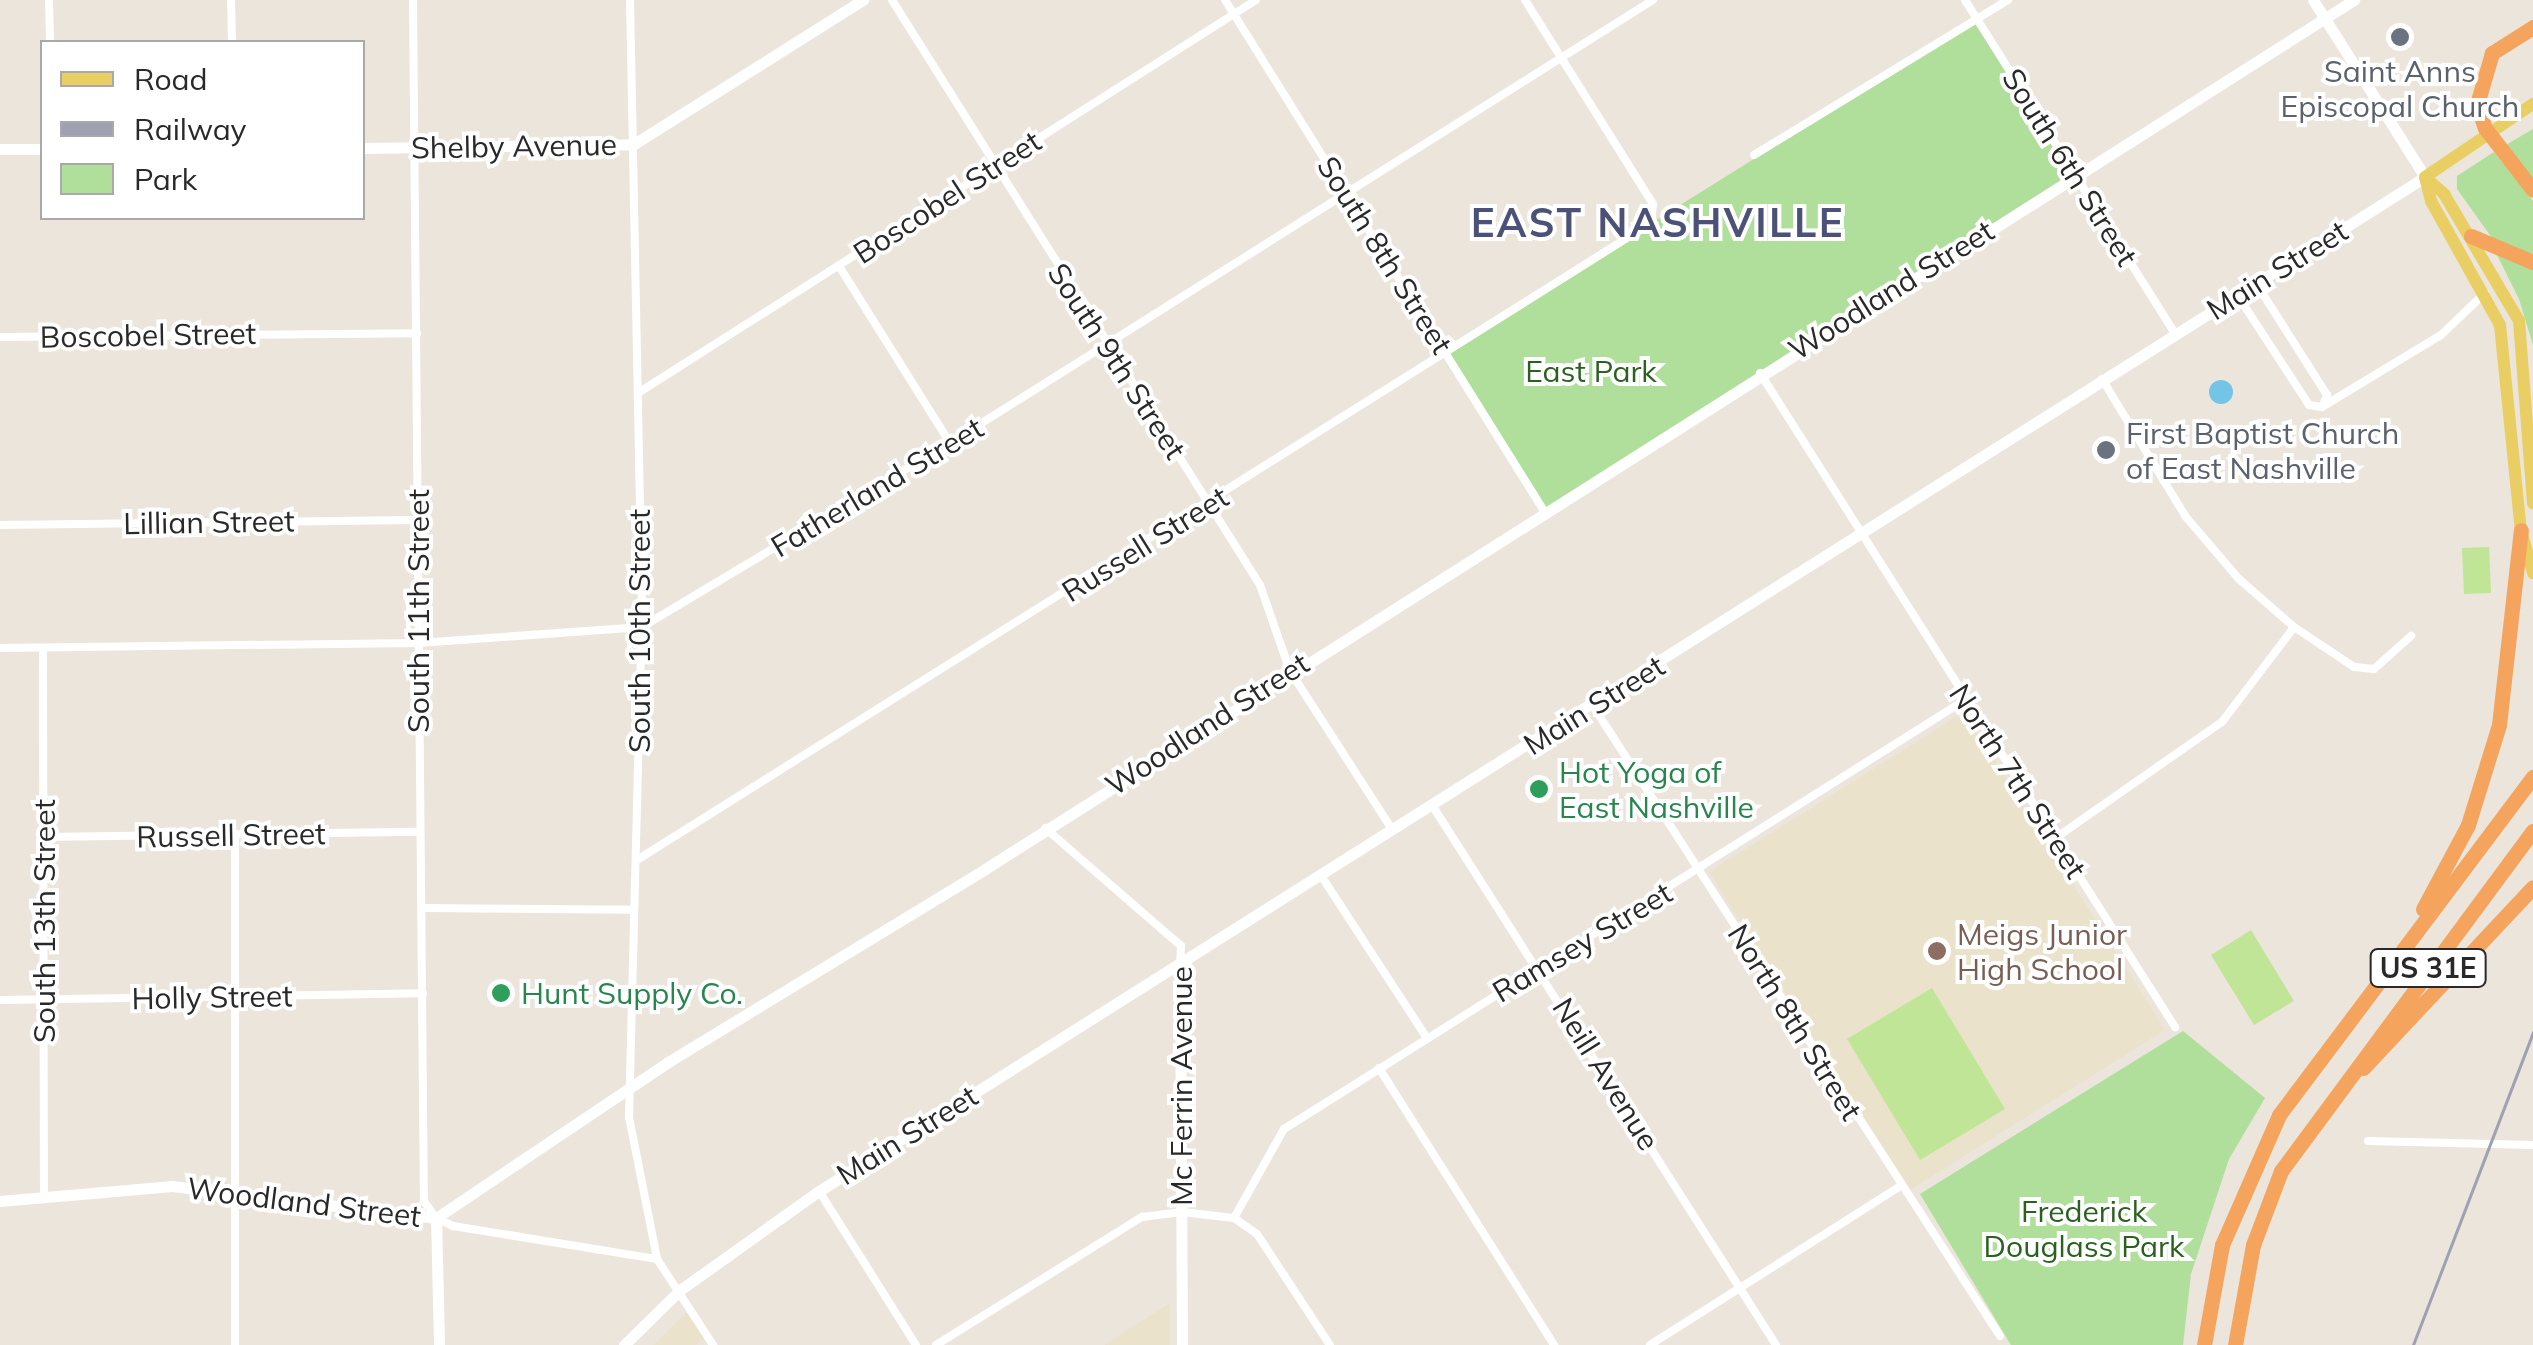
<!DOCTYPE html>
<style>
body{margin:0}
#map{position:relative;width:2533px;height:1345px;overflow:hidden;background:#ebe5dc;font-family:Mulish,sans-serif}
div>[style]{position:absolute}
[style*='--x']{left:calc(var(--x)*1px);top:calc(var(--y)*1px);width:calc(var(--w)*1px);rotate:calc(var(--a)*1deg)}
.education>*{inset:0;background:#ebe2cc}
.green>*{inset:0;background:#b0de9b}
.pitch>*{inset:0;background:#c1e597}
.water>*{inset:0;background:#74c4e7}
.round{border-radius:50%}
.street>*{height:8px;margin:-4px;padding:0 4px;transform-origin:4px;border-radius:4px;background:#fff}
.secondary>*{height:11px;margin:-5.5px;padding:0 5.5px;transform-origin:5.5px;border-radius:5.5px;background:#fff}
.primary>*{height:12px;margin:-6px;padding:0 6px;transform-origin:6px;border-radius:6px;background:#e8ce63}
.highway>*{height:15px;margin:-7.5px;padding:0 7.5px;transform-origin:7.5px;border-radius:7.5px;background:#f4a45d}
.rail>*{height:2.5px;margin:-1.25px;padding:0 1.25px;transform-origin:1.25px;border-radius:1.25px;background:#9fa1b2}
.dots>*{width:28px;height:28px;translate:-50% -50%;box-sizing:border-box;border:5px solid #fff;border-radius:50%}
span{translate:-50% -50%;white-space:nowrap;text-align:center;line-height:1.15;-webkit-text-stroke:8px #fff;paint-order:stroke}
.shield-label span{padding:2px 8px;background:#fff;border:2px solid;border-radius:8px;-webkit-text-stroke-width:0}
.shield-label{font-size:28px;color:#292929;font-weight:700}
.worship-label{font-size:30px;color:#5b616d}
.left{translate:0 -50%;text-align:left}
.street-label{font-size:30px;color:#292929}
.park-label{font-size:30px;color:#2a611e}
.leisure-label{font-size:30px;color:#27864d}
.education-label{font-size:30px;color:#785e54}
.district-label{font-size:40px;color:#4c5277;font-weight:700;letter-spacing:2.5px}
.legend{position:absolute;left:40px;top:40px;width:325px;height:180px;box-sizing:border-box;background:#fff;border:2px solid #a9a9a9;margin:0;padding:12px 18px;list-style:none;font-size:30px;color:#292929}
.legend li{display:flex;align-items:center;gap:20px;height:50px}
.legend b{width:50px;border:2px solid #a9a9a9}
</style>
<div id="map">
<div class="education">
<div style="clip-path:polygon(1964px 712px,2165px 1030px,1910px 1190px,1709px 872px)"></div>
<div style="clip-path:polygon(1170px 1303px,1170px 1345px,1104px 1345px)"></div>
<div style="clip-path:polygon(690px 1309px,707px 1335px,696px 1345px,653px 1345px)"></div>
</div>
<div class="green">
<div style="clip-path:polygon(1977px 20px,2074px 176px,1544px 511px,1446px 351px)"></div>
<div style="clip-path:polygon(2533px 129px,2533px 182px,2504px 146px)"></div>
<div style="clip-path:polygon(2494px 152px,2533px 201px,2533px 255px,2492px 238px,2457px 189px,2457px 176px)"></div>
<div style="clip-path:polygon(2497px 255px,2533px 267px,2533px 345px,2519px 299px)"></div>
<div style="clip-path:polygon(2183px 1031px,2265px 1098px,2229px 1159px,2191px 1274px,2183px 1345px,2011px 1345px,1920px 1194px)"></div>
</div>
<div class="pitch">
<div style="clip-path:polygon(2489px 547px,2491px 593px,2464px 594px,2462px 548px)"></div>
<div style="clip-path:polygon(2251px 930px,2294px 1001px,2254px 1025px,2211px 955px)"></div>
<div style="clip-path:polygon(1932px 988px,2005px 1109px,1920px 1160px,1847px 1039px)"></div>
</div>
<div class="water">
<div class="round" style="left:2209px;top:380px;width:24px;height:24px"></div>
</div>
<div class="street">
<div style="--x:49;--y:0;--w:42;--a:88.6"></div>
<div style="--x:231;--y:0;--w:42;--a:88.6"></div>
<div style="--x:413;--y:0;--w:1201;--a:89.48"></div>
<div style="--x:424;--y:1201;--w:21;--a:55"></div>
<div style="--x:436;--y:1218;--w:19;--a:25"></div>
<div style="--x:453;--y:1226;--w:207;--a:9.2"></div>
<div style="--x:630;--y:0;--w:610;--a:88.87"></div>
<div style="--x:642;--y:610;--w:507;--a:91.47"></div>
<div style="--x:629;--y:1117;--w:145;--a:78.8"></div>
<div style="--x:657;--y:1259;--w:103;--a:56.9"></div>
<div style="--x:892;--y:0;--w:691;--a:57.83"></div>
<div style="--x:1260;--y:585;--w:91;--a:70.8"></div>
<div style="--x:1290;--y:671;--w:188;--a:57.2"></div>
<div style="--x:1225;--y:0;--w:602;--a:58.02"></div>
<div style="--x:1965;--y:0;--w:395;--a:57.8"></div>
<div style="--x:1754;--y:155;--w:298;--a:-31.4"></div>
<div style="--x:839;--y:266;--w:209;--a:57.9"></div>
<div style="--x:2238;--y:296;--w:130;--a:56.9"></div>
<div style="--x:2309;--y:405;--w:13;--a:9"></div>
<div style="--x:2322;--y:407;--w:13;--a:-67"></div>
<div style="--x:2327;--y:395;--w:133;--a:-122.4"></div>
<div style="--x:0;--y:337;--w:417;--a:-0.5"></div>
<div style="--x:1760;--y:373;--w:775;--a:57.6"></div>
<div style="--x:2102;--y:379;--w:162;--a:58.7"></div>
<div style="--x:2186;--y:517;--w:82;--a:49.5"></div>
<div style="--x:2239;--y:579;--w:73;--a:41.1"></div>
<div style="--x:2294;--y:627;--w:72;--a:33.7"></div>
<div style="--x:2354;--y:667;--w:20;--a:6"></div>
<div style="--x:2374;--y:669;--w:50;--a:-41.7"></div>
<div style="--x:638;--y:393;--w:732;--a:-32.45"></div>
<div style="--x:2322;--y:407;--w:139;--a:-31.2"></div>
<div style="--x:2441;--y:335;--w:61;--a:-43.7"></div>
<div style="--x:0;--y:525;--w:417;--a:-0.7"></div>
<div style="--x:0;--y:648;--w:419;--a:-0.7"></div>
<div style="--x:419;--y:643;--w:224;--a:-4.1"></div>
<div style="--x:642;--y:627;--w:359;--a:-30.9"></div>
<div style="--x:950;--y:443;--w:831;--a:-32.22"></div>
<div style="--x:43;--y:648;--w:546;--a:89.9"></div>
<div style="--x:1593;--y:706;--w:750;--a:57.14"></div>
<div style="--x:1432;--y:805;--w:640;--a:57.5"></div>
<div style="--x:1045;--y:828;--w:180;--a:40.9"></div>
<div style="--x:1181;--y:946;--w:19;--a:93"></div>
<div style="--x:235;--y:835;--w:510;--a:90"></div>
<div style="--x:43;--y:837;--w:377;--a:-0.8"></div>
<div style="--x:2054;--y:839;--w:205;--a:-34.9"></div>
<div style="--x:2222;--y:722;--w:119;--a:-52.8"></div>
<div style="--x:637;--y:860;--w:1197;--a:-32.14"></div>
<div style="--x:1651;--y:223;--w:19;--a:-84"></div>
<div style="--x:1653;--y:204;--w:241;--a:-122.1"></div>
<div style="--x:1320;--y:874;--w:196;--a:56.9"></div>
<div style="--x:422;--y:908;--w:212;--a:0.5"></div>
<div style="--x:0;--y:1000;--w:423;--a:-0.9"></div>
<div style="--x:1379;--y:1068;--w:328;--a:57.7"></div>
<div style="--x:2368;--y:1141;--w:165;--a:1.4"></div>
<div style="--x:819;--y:1191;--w:182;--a:57.8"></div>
<div style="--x:1234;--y:1218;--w:102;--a:-60.7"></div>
<div style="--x:1284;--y:1129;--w:805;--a:-32.21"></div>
<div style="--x:936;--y:1345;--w:243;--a:-31.9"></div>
<div style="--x:1142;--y:1217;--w:40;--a:-7.1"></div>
<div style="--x:1182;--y:1212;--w:52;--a:6.6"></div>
<div style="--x:1234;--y:1218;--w:28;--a:35"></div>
<div style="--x:1257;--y:1234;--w:133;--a:56.7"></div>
<div style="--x:1650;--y:1345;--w:295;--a:-32.4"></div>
</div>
<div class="secondary">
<div style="--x:362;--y:148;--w:272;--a:-0.8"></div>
<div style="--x:634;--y:144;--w:271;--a:-32.2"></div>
<div style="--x:0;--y:149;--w:42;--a:0"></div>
<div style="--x:1180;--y:965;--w:380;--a:89.7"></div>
<div style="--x:0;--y:1201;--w:173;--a:-5"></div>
<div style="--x:172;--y:1186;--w:266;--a:6.9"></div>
<div style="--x:436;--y:1218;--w:280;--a:-33.9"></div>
<div style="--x:668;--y:1062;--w:371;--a:-31.3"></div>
<div style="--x:985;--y:869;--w:1622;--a:-32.41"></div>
<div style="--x:436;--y:1218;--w:127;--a:88.6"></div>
<div style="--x:624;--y:1345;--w:78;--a:-44.5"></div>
<div style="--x:680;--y:1290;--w:171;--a:-35.5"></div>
<div style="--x:819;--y:1191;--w:1899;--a:-32.27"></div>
<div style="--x:2425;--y:177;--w:209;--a:-122.3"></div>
</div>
<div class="primary">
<div style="--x:2425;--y:177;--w:25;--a:76"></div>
<div style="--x:2431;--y:201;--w:142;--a:60.9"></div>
<div style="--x:2500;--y:325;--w:206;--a:84.2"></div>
<div style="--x:2521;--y:530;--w:45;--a:74.4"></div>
<div style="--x:2425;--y:177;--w:130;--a:-34.1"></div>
<div style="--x:2427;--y:179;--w:23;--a:41"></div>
<div style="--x:2444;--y:194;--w:147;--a:59.4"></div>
<div style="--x:2519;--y:321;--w:183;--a:85.6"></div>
</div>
<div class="highway">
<div style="--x:2533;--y:27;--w:49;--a:147.6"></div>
<div style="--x:2492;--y:53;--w:53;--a:106.4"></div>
<div style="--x:2477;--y:104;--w:25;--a:72"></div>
<div style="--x:2485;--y:128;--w:78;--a:52.3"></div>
<div style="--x:2471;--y:236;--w:67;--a:22.8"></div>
<div style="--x:2423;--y:909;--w:95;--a:-61.8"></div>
<div style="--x:2468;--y:825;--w:105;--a:-72.8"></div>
<div style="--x:2499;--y:725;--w:196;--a:-83.6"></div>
<div style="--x:2363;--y:1068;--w:248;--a:-46.8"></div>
<div style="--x:2204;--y:1345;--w:102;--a:-79.8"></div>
<div style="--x:2222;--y:1245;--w:142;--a:-66.3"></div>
<div style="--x:2279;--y:1115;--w:423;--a:-53.1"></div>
<div style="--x:2235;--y:1345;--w:102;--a:-79.8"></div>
<div style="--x:2253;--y:1245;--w:79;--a:-69.3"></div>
<div style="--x:2281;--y:1171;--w:423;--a:-53.5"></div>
</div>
<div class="rail">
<div style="--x:2413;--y:1345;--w:335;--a:-69"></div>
</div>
<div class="dots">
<div style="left:2400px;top:37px;background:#6b7280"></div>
<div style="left:2106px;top:450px;background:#6b7280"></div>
<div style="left:1539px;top:789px;background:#2e9e5b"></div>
<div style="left:1937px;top:951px;background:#8d6e63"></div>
<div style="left:501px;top:993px;background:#2e9e5b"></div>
</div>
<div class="shield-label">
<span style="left:2428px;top:968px">US 31E</span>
</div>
<div class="worship-label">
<span style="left:2400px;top:88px">Saint Anns<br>Episcopal Church</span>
<span class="left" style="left:2126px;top:450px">First Baptist Church<br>of East Nashville</span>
</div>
<div class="street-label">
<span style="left:514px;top:146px;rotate:-1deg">Shelby Avenue</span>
<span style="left:2070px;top:167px;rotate:58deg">South 6th Street</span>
<span style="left:947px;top:197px;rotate:-33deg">Boscobel Street</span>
<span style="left:1385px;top:255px;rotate:58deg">South 8th Street</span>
<span style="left:2277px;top:270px;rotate:-32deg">Main Street</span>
<span style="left:1891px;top:290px;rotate:-32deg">Woodland Street</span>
<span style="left:148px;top:335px;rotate:-1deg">Boscobel Street</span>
<span style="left:1117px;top:361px;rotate:57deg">South 9th Street</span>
<span style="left:877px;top:487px;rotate:-31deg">Fatherland Street</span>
<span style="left:209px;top:522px;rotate:-1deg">Lillian Street</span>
<span style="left:1145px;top:544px;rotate:-32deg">Russell Street</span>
<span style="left:418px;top:611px;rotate:-90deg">South 11th Street</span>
<span style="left:639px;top:631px;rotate:-90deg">South 10th Street</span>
<span style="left:1594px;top:705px;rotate:-32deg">Main Street</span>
<span style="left:1207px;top:724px;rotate:-33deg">Woodland Street</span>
<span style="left:2018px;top:781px;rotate:57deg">North 7th Street</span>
<span style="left:231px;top:835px;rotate:-1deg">Russell Street</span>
<span style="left:44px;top:921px;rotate:-90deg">South 13th Street</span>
<span style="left:1582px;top:942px;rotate:-31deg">Ramsey Street</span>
<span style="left:212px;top:997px;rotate:-1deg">Holly Street</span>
<span style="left:1795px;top:1022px;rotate:58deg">North 8th Street</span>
<span style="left:1606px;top:1074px;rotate:58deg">Neill Avenue</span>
<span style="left:1181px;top:1086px;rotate:-90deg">Mc Ferrin Avenue</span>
<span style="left:907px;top:1135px;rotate:-32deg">Main Street</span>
<span style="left:304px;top:1202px;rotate:7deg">Woodland Street</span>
</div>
<div class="park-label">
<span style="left:1591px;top:371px">East Park</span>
<span style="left:2084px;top:1228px">Frederick<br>Douglass Park</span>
</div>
<div class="leisure-label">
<span class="left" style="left:1559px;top:789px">Hot Yoga of<br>East Nashville</span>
<span class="left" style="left:521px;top:993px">Hunt Supply Co.</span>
</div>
<div class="education-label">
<span class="left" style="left:1957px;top:951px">Meigs Junior<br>High School</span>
</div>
<div class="district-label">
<span style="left:1658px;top:222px">EAST NASHVILLE</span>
</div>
<ul class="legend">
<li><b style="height:12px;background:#e8ce63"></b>Road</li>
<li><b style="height:12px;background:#9fa1b2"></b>Railway</li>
<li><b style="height:28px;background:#b0de9b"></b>Park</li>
</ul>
</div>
